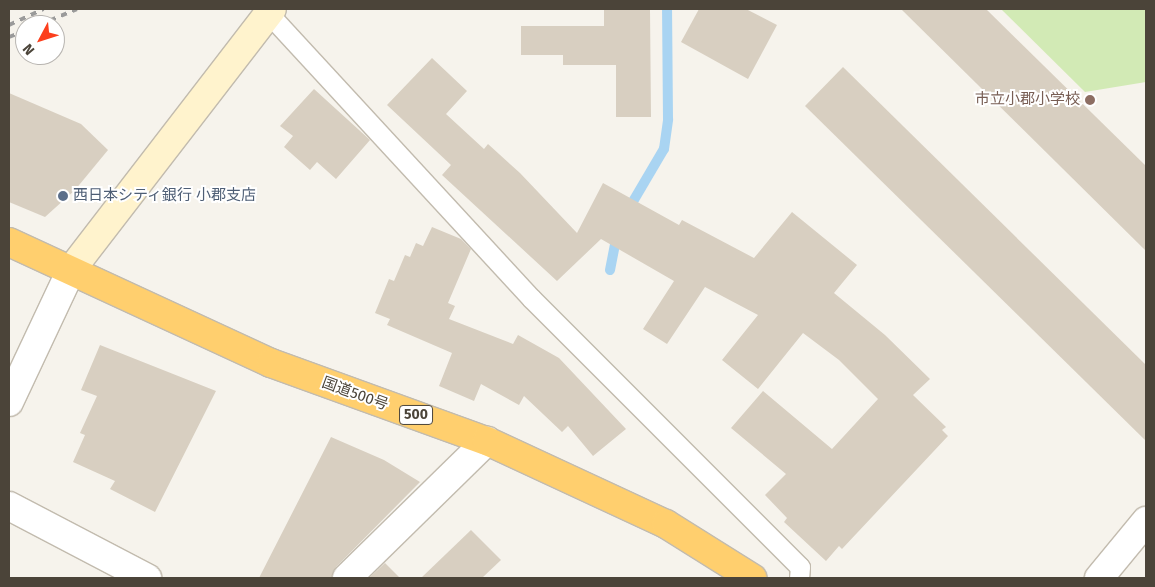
<!DOCTYPE html>
<meta charset="utf-8">
<style>
body{margin:0}
#map{position:relative;width:1155px;height:587px;overflow:hidden;background:#f6f3ec;font-family:"Fira Sans","Noto Sans JP",sans-serif}
div>[style]{position:absolute}
[style*='--x']{left:calc(var(--x)*1px);top:calc(var(--y)*1px);width:calc(var(--w)*1px);rotate:calc(var(--a)*1deg)}
.green>*{inset:0;background:#d2eab5}
.stream>*{height:10px;margin:-5px;padding:0 5px;transform-origin:5px;border-radius:5px;background:#a9d4f2}
.building>*{inset:0;background:#d8cfc1}
.roads{filter:drop-shadow(1px 0 #c2bbae) drop-shadow(-1px 0 #c2bbae) drop-shadow(0 1px #c2bbae) drop-shadow(0 -1px #c2bbae)}
.lane>*{height:19px;margin:-9.5px;padding:0 9.5px;transform-origin:9.5px;border-radius:9.5px;background:#fff}
.street>*{height:28px;margin:-14px;padding:0 14px;transform-origin:14px;border-radius:14px;background:#fff}
.secondary>*{height:28px;margin:-14px;padding:0 14px;transform-origin:14px;border-radius:14px;background:#fff3cd}
.highway>*{height:28px;margin:-14px;padding:0 14px;transform-origin:14px;border-radius:14px;background:#ffcf6e}
.rail>*{height:4px;margin-top:-2px;transform-origin:0;background:repeating-linear-gradient(90deg,#9a9a9a 0 6px,transparent 0 12px)}
.dots>*{width:14px;height:14px;translate:-50% -50%;box-sizing:border-box;border:2px solid #fff;border-radius:50%}
span{translate:-50% -50%;white-space:nowrap;text-align:center;line-height:1.15;-webkit-text-stroke:4px #fff;paint-order:stroke}
.shield-label span{padding:1px 4px;background:#fff;border:1px solid;border-radius:4px;-webkit-text-stroke-width:0}
.shield-label{font-size:14px;color:#4b4439;font-weight:700}
.education-label{font-size:15px;color:#785e54}
.right{translate:-100% -50%;text-align:right}
.service-label{font-size:15px;color:#4e5e75}
.left{translate:0 -50%;text-align:left}
.street-label{font-size:15px;color:#4b4439}
.frame{position:absolute;inset:0;border:10px solid #4b4439;pointer-events:none}
.north{position:absolute;left:15px;top:15px;width:50px;height:50px;box-sizing:border-box;background:#fff;border:1px solid #b7b4b0;border-radius:50%;rotate:230deg;font-size:14px;font-weight:700;line-height:20px;text-align:center;color:#4b4439}
.north::after{content:'';display:block;margin:auto;width:18px;height:22px;background:#fc3f1d;clip-path:polygon(50% 0,100% 100%,50% 72%,0 100%)}
</style>
<div id="map">
<div class="green">
<div style="clip-path:polygon(1001px 9px,1146px 9px,1146px 82px,1085px 92px)"></div>
</div>
<div class="stream">
<div style="--x:628;--y:210;--w:71;--a:-59.5"></div>
<div style="--x:664;--y:149;--w:30;--a:-82"></div>
<div style="--x:668;--y:119;--w:110;--a:-90.5"></div>
<div style="--x:610;--y:270;--w:37;--a:-79"></div>
</div>
<div class="building">
<div style="clip-path:polygon(604px 9px,650px 9px,651px 117px,616px 117px,616px 65px,563px 65px,563px 55px,521px 55px,521px 26px,604px 26px)"></div>
<div style="clip-path:polygon(699px 9px,746px 9px,777px 25px,748px 79px,681px 42px)"></div>
<div style="clip-path:polygon(901px 9px,986px 9px,1146px 166px,1146px 251px)"></div>
<div style="clip-path:polygon(432px 58px,467px 91px,446px 114px,484px 149px,488px 144px,520px 173px,577px 233px,603px 183px,679px 225px,682px 220px,754px 258px,792px 212px,857px 265px,834px 293px,885px 335px,930px 379px,913px 395px,946px 427px,942px 430px,948px 436px,842px 549px,839px 546px,826px 561px,784px 522px,787px 518px,765px 495px,786px 474px,731px 428px,763px 391px,832px 449px,878px 399px,839px 360px,803px 333px,758px 389px,722px 360px,758px 315px,705px 287px,667px 344px,643px 329px,674px 281px,601px 239px,557px 281px,442px 175px,451px 165px,387px 105px)"></div>
<div style="clip-path:polygon(843px 67px,1146px 365px,1146px 441px,805px 106px)"></div>
<div style="clip-path:polygon(314px 89px,370px 140px,336px 179px,317px 162px,310px 170px,284px 147px,293px 136px,280px 126px)"></div>
<div style="clip-path:polygon(9px 93px,81px 124px,108px 150px,75px 190px,45px 217px,9px 202px)"></div>
<div style="clip-path:polygon(432px 227px,461px 239px,471px 249px,448px 303px,455px 306px,449px 319px,513px 344px,518px 335px,559px 358px,626px 429px,593px 456px,568px 426px,562px 432px,524px 396px,519px 405px,481px 384px,474px 401px,439px 386px,452px 353px,387px 325px,390px 319px,375px 313px,389px 279px,394px 281px,405px 255px,410px 257px,416px 243px,423px 246px)"></div>
<div style="clip-path:polygon(100px 345px,216px 391px,155px 512px,110px 489px,115px 481px,73px 462px,85px 435px,80px 433px,97px 396px,81px 390px)"></div>
<div style="clip-path:polygon(331px 437px,384px 460px,420px 482px,336px 567px,332px 578px,259px 578px)"></div>
<div style="clip-path:polygon(471px 530px,501px 560px,482px 578px,421px 578px)"></div>
<div style="clip-path:polygon(385px 563px,400px 578px,369px 578px)"></div>
</div>
<div class="roads">
<div class="lane">
<div style="--x:268;--y:13;--w:388;--a:47.3"></div>
<div style="--x:531;--y:298;--w:380;--a:45"></div>
<div style="--x:800;--y:567;--w:11;--a:95"></div>
</div>
<div class="street">
<div style="--x:9;--y:402;--w:146;--a:-64.8"></div>
<div style="--x:9;--y:506;--w:156;--a:27.6"></div>
<div style="--x:347;--y:578;--w:196;--a:-44.4"></div>
<div style="--x:1099;--y:578;--w:74;--a:-50.5"></div>
</div>
<div class="secondary">
<div style="--x:71;--y:270;--w:329;--a:-52.4"></div>
</div>
<div class="highway">
<div style="--x:9;--y:242;--w:289;--a:24.8"></div>
<div style="--x:271;--y:363;--w:230;--a:19.9"></div>
<div style="--x:487;--y:441;--w:197;--a:24.9"></div>
<div style="--x:666;--y:524;--w:102;--a:32.1"></div>
</div>
</div>
<div class="rail">
<div style="--x:9;--y:25;--w:38;--a:-25"></div>
<div style="--x:39;--y:25;--w:41;--a:-22.8"></div>
<div style="--x:9;--y:37;--w:17;--a:-21"></div>
</div>
<div class="dots">
<div style="left:1090px;top:100px;background:#8d6e63"></div>
<div style="left:63px;top:196px;background:#5c6f8a"></div>
</div>
<div class="shield-label">
<span style="left:416px;top:415px">500</span>
</div>
<div class="education-label">
<span class="right" style="left:1080px;top:100px">市立小郡小学校</span>
</div>
<div class="service-label">
<span class="left" style="left:73px;top:196px">西日本シティ銀行 小郡支店</span>
</div>
<div class="street-label">
<span style="left:355px;top:394px;rotate:20deg">国道500号</span>
</div>
<div class="frame"></div>
<div class="north">N</div>
</div>
